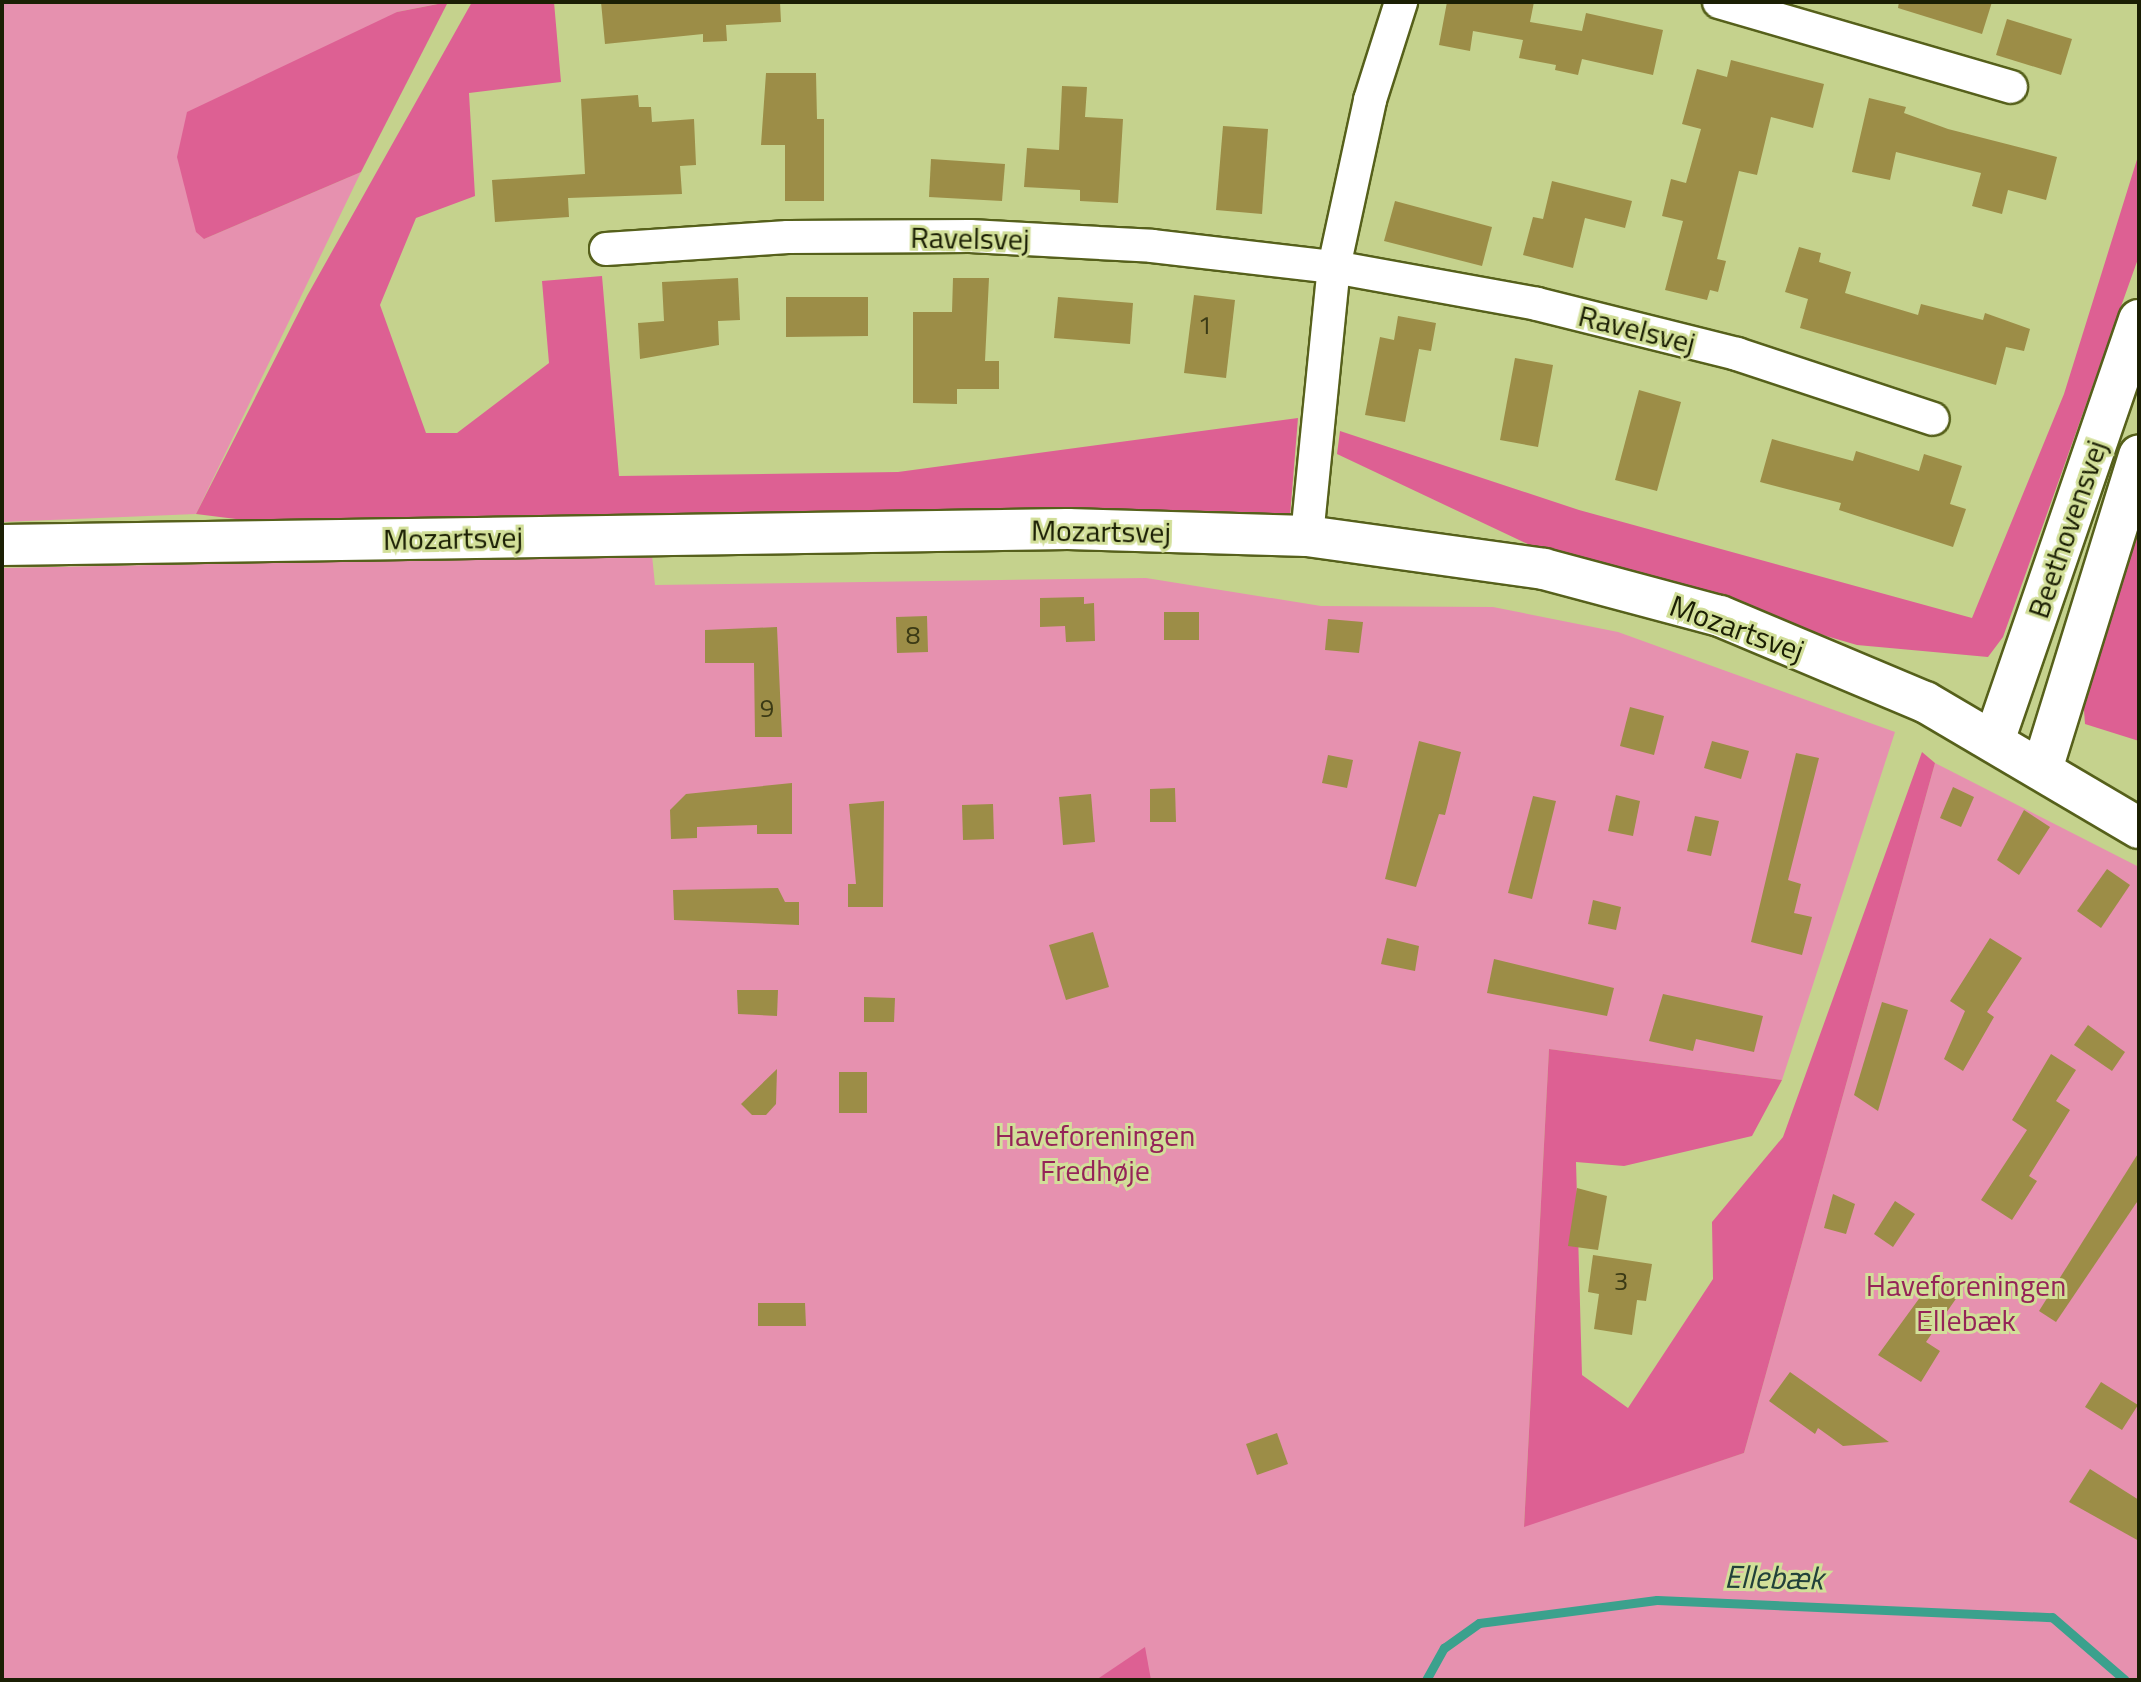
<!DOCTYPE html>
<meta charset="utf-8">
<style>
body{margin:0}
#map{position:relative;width:2141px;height:1682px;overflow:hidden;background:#c5d28d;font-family:"Titillium Web",sans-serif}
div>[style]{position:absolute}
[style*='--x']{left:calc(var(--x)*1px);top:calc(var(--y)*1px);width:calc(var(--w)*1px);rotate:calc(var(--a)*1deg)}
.green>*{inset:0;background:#e691af}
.forest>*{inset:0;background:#dd6093}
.stream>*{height:9px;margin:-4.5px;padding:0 4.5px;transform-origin:4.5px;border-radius:4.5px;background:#3ba18d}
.building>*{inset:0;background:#9c8d47}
.roads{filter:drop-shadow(2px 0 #56601b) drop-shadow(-2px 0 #56601b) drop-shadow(0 2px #56601b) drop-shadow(0 -2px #56601b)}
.minor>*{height:32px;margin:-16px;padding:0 16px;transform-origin:16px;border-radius:16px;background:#fff}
.tertiary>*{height:40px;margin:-20px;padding:0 20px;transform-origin:20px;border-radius:20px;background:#fff}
span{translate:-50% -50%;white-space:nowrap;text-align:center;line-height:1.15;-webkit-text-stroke:6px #d2df99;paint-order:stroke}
.number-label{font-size:26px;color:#3b3a15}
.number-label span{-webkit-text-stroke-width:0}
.street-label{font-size:30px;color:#1b1f04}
.park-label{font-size:30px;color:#952458}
.water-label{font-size:32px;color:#22413a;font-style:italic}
.frame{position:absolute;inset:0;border:4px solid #1b1f04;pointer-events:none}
</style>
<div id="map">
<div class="green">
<div style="clip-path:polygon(2px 2px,446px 2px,397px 12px,204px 239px,361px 172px,196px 514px,2px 522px)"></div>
<div style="clip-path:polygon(652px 555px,655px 585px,1146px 578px,1321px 606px,1493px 607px,1618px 632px,1895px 732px,1782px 1080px,1549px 1049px,1524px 1526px,1744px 1453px,1935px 763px,2139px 867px,2139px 1680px,2px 1680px,2px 568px)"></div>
</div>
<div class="forest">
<div style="clip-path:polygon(448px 2px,361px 172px,204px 239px,196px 232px,177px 157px,187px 112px,397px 12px)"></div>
<div style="clip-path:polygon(472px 2px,554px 2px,561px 82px,469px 93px,475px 196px,416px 218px,380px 305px,426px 433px,457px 433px,549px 363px,542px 281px,602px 276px,619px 476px,898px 472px,1298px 418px,1290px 516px,275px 524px,196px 514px,307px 296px)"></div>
<div style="clip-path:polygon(2139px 153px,2139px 256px,2003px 637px,1988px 657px,1857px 645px,1555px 557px,1337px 454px,1340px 431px,1579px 510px,1972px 618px,2064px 394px)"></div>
<div style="clip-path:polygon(2139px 495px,2139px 741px,2085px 724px,2083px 697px)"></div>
<div style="clip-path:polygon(1922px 752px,1935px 763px,1744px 1453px,1524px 1527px,1549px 1049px,1782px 1080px,1752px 1136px,1624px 1166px,1576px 1162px,1582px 1375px,1628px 1408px,1713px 1279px,1712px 1222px,1783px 1137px)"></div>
<div style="clip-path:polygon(1145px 1647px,1151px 1680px,1096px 1680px)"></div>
</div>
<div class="stream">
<div style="--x:1426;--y:1680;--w:37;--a:-61"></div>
<div style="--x:1444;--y:1648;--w:43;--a:-35.5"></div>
<div style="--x:1479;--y:1623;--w:179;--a:-7.4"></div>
<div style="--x:1657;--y:1600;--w:395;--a:2.5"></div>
<div style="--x:2052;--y:1617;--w:96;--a:40.8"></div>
</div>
<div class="building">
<div style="clip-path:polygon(601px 2px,780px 2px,781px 22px,726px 25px,727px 41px,703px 42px,703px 34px,605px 44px)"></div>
<div style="clip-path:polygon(1447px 2px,1534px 2px,1530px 22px,1582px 31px,1586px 13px,1663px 30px,1653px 75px,1582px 59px,1578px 75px,1555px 70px,1556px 65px,1519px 58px,1523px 40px,1473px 31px,1470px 51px,1439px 45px)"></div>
<div style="clip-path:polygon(1899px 2px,1992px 2px,1982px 34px,1898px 8px)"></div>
<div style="clip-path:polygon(2007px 19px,2072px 39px,2061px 75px,1996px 55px)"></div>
<div style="clip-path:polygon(1731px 60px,1824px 84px,1813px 128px,1771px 117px,1757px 175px,1739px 171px,1717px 259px,1726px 261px,1718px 292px,1710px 290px,1707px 300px,1665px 290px,1683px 221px,1662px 216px,1671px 179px,1686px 183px,1701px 129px,1682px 124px,1697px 69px,1727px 77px)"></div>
<div style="clip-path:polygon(766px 73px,816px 73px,817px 119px,824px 119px,824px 201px,785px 201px,785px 145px,761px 145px)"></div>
<div style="clip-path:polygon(1062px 86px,1087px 87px,1085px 117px,1123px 119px,1118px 203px,1080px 201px,1080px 190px,1024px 187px,1027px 148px,1059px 150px)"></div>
<div style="clip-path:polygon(638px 95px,639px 107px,651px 107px,652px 122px,694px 119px,696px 165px,680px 166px,682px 194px,568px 198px,569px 217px,495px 222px,492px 180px,585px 174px,581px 99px)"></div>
<div style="clip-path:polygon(1869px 98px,1906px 107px,1904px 113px,1948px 129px,2057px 157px,2046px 200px,2008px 190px,2002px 214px,1972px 206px,1981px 173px,1896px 152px,1890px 180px,1852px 172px)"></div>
<div style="clip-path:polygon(1223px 126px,1268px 129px,1262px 214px,1216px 210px)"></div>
<div style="clip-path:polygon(931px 159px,1005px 164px,1002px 201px,929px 197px)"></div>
<div style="clip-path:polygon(1552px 181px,1632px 201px,1625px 228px,1585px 218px,1573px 268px,1523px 255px,1533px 217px,1543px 219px)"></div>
<div style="clip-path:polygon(1395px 201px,1492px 227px,1482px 266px,1384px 241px)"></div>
<div style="clip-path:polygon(1799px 247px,1821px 253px,1819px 262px,1851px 272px,1845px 293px,1918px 315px,1921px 304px,1983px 320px,1985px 313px,2030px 329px,2024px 351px,2006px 347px,1996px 385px,1800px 328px,1808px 299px,1785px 292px)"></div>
<div style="clip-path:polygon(738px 278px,740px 320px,718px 321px,719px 345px,640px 359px,638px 323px,664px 321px,662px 282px)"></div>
<div style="clip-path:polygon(953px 278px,989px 278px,985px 361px,999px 361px,999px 389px,957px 389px,957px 404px,913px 403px,913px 312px,952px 312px)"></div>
<div style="clip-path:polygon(1194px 295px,1235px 300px,1226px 378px,1184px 373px)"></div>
<div style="clip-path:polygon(786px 297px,868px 297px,868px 336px,786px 337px)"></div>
<div style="clip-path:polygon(1058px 297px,1133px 303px,1130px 344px,1054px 338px)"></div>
<div style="clip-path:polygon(1398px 316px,1436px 323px,1431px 351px,1419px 349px,1405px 422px,1365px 415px,1380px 337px,1394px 340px)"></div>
<div style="clip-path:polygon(1515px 358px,1553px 365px,1538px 447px,1500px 440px)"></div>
<div style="clip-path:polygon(1639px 390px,1681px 402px,1657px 491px,1615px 480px)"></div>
<div style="clip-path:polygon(1772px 439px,1853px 461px,1856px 451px,1919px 471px,1924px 454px,1962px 466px,1950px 504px,1966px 509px,1953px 547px,1839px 510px,1841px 503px,1760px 482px)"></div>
<div style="clip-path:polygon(1084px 597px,1084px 604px,1094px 603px,1095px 641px,1066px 642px,1065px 626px,1040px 627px,1040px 598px)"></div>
<div style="clip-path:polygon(1164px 612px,1199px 612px,1199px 640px,1164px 640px)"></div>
<div style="clip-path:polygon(927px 616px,928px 652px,897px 653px,896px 617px)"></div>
<div style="clip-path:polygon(1328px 619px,1363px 622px,1359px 653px,1325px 650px)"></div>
<div style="clip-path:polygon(777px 627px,782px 737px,755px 737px,754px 663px,705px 663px,705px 630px)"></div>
<div style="clip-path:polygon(1630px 707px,1664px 716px,1654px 755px,1620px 746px)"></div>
<div style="clip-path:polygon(1419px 741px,1461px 752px,1445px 815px,1439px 814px,1416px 887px,1385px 879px)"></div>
<div style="clip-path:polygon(1712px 741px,1749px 751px,1741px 779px,1704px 768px)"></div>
<div style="clip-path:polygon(1796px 753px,1819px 758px,1788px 880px,1801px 884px,1794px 913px,1812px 917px,1802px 955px,1751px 942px)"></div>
<div style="clip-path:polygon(1328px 755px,1353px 760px,1347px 788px,1322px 783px)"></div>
<div style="clip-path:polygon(792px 783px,792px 834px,757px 834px,757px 825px,697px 827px,697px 838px,671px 839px,670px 810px,686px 794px)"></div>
<div style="clip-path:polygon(1953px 787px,1974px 797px,1961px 827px,1940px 818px)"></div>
<div style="clip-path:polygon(1175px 788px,1176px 822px,1150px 822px,1150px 789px)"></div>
<div style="clip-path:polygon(1091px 794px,1095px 842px,1063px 845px,1059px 797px)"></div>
<div style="clip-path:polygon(1616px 795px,1640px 801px,1633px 836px,1608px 831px)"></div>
<div style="clip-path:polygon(1533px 796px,1556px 801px,1532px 899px,1508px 893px)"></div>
<div style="clip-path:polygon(884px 801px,883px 907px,848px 907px,848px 884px,856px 884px,849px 804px)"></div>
<div style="clip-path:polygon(993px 804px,994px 839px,963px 840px,962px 805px)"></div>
<div style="clip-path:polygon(2024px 810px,2050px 827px,2019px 875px,1997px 860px)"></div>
<div style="clip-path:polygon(1695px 816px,1719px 821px,1711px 856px,1687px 851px)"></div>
<div style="clip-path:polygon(2107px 869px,2130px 885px,2101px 928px,2077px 911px)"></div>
<div style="clip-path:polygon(778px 888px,785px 902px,799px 902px,799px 925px,674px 920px,673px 890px)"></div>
<div style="clip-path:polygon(1593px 900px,1621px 907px,1616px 930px,1588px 924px)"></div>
<div style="clip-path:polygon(1093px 932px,1109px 987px,1066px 1000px,1049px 945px)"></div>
<div style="clip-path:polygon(1387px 938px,1419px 946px,1415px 971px,1381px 964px)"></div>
<div style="clip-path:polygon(1990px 938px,2022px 958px,1987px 1012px,1994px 1017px,1963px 1071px,1944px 1059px,1965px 1011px,1950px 1001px)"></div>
<div style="clip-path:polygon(1494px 959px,1614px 988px,1607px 1016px,1487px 993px)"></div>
<div style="clip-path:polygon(737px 990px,778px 990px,777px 1016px,738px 1014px)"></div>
<div style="clip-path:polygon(1663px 994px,1763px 1016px,1754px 1052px,1696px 1039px,1693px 1051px,1649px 1041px)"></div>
<div style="clip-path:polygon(864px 997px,895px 998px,894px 1022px,864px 1022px)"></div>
<div style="clip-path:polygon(1882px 1002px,1908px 1010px,1878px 1111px,1854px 1095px)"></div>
<div style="clip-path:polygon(2088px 1025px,2125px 1052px,2112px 1071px,2074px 1045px)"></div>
<div style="clip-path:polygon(2051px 1054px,2076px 1070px,2056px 1101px,2070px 1110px,2029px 1176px,2037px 1181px,2012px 1220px,1981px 1200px,2027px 1130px,2012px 1120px)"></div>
<div style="clip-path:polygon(777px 1069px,776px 1104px,766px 1115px,752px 1115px,741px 1104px)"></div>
<div style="clip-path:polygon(839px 1072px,867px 1072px,867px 1113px,839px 1113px)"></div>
<div style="clip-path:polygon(2139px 1152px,2139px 1199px,2056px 1322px,2039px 1311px)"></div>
<div style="clip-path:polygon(1577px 1188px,1607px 1196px,1598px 1250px,1568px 1246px)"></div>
<div style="clip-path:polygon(1833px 1194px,1855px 1204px,1846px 1234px,1824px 1228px)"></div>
<div style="clip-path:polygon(1895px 1201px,1915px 1214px,1893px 1247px,1874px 1234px)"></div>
<div style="clip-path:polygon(1593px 1255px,1652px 1264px,1646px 1301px,1637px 1300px,1632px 1335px,1594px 1329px,1599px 1294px,1588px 1292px)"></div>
<div style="clip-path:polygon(1937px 1274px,1962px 1290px,1926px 1342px,1940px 1351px,1921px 1382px,1878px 1355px)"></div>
<div style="clip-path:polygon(758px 1303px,805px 1303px,806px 1326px,758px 1326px)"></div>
<div style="clip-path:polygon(1790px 1372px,1889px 1442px,1843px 1446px,1818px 1428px,1815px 1434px,1769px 1401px)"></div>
<div style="clip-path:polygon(2101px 1382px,2138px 1405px,2122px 1430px,2085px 1407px)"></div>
<div style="clip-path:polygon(1277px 1433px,1288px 1464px,1257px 1475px,1246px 1444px)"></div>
<div style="clip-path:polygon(2090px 1469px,2139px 1500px,2139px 1541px,2069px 1502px)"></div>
</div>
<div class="roads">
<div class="minor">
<div style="--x:1719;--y:2;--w:304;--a:16.2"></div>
<div style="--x:606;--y:249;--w:182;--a:-3.8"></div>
<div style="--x:788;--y:237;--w:182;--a:-0.3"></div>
<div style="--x:970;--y:236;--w:182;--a:3.1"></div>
<div style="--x:1152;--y:246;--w:183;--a:6.6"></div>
<div style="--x:1334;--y:267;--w:206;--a:10.3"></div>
<div style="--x:1537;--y:304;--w:206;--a:14"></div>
<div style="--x:1737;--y:354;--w:206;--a:18.3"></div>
<div style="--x:1307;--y:536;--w:270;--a:-84.3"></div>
<div style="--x:1334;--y:267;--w:171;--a:-77.8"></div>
<div style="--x:1370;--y:100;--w:103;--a:-72.4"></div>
</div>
<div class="tertiary">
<div style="--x:2;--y:545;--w:1066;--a:-0.86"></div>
<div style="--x:1068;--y:529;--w:239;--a:1.7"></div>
<div style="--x:1307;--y:536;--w:239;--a:7.9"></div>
<div style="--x:1544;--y:569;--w:182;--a:15"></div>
<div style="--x:1720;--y:616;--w:222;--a:22.8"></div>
<div style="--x:1925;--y:702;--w:248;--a:30.5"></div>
<div style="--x:1995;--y:738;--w:442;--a:-71"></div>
<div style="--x:2043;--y:766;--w:325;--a:-72.8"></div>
</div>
</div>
<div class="number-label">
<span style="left:1205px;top:325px">1</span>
<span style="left:913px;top:635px">8</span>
<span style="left:767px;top:708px">9</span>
<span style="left:1621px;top:1281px">3</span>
</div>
<div class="street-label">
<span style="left:970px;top:238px;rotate:1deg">Ravelsvej</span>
<span style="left:1637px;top:329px;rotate:14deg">Ravelsvej</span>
<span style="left:2067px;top:529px;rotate:-71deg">Beethovensvej</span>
<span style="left:1101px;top:531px;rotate:1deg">Mozartsvej</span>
<span style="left:453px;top:538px;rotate:-1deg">Mozartsvej</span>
<span style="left:1737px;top:628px;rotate:20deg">Mozartsvej</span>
</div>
<div class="park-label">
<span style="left:1095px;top:1152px">Haveforeningen<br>Fredhøje</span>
<span style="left:1966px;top:1302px">Haveforeningen<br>Ellebæk</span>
</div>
<div class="water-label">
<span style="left:1774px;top:1577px;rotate:1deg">Ellebæk</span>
</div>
<div class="frame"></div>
</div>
